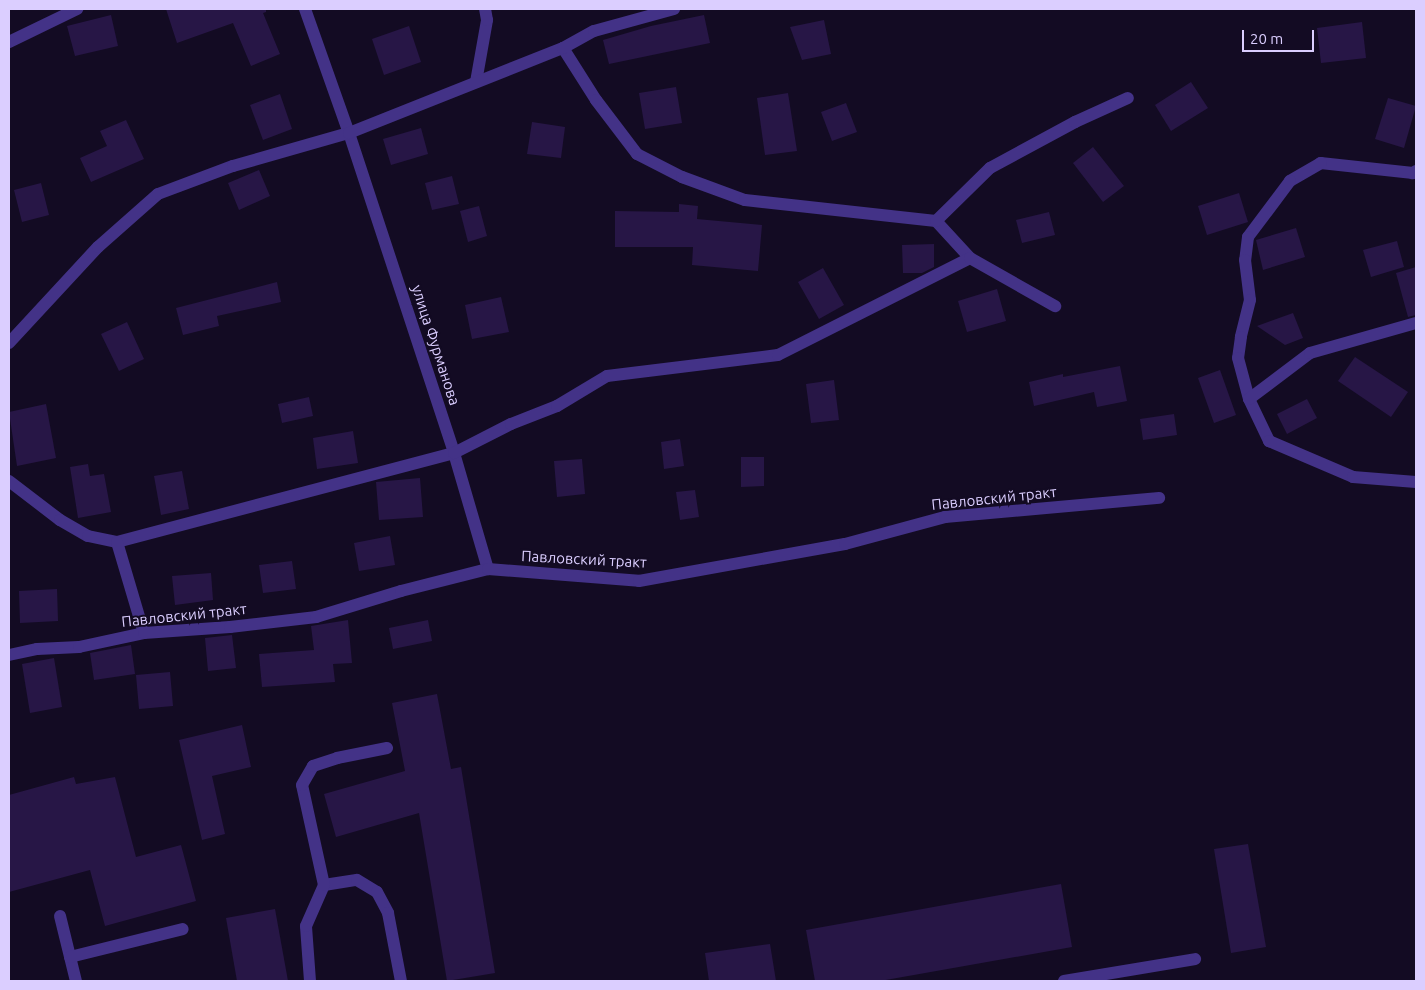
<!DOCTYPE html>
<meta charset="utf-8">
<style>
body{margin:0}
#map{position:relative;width:1425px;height:990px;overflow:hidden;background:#130b23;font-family:Ubuntu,sans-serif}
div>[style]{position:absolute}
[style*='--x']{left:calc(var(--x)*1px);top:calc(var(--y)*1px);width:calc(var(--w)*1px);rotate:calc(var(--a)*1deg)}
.building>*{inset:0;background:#271646}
.minor>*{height:12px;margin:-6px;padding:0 6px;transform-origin:6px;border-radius:6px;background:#433287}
span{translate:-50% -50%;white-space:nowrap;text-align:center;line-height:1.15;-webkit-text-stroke:4px #130b23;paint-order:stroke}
.street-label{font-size:15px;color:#dbceff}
.frame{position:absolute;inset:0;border:10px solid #dbceff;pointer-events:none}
.scale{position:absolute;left:1242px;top:30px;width:72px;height:22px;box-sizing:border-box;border:2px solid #dbceff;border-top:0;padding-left:6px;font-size:15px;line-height:18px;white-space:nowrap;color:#dbceff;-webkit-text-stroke:4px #130b23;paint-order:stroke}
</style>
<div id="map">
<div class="building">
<div style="clip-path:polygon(166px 9px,266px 9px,266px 12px,263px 13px,280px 54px,251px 66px,233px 23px,177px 43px)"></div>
<div style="clip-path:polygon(111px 15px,118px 46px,75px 56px,67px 26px)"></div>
<div style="clip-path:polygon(704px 15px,710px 43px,609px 64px,603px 40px,651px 26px)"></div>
<div style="clip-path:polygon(824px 20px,831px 54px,802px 60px,790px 27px)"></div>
<div style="clip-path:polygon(1362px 22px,1366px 58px,1321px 63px,1317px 28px)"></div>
<div style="clip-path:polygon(409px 26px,421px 62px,384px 75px,372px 39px)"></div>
<div style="clip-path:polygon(1191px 82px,1208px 108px,1171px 131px,1155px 105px)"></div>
<div style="clip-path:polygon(676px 87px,682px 123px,645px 129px,639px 93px)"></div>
<div style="clip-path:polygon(788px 93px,797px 151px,765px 155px,757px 98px)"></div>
<div style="clip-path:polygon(280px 94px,292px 129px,263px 140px,250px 105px)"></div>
<div style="clip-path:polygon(1388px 98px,1416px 106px,1404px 148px,1375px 139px)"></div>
<div style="clip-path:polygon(846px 103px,857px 132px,832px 141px,821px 112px)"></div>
<div style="clip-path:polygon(126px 120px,144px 159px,91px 182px,80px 158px,107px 146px,100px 131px)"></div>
<div style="clip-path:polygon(532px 122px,565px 127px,561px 158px,527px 154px)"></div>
<div style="clip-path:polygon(421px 128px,428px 154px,391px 165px,383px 139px)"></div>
<div style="clip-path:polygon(1093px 147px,1124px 186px,1103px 202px,1073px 163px)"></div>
<div style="clip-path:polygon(259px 170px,270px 196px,239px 210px,228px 183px)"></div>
<div style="clip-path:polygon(452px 176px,459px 204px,432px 210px,425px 183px)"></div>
<div style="clip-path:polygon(41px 183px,49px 215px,22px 222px,14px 190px)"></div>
<div style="clip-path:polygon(1239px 193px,1248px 222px,1207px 235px,1198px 206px)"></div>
<div style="clip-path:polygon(679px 204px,698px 206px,697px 219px,762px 225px,758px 271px,692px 265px,693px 247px,615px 247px,615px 211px,679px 212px)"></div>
<div style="clip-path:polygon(479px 206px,487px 236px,468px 242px,460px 211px)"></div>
<div style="clip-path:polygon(1049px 212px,1055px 235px,1022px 243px,1016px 220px)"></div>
<div style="clip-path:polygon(1296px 228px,1305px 257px,1263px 270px,1256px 240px)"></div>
<div style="clip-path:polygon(1397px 241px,1404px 267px,1371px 277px,1363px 250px)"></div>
<div style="clip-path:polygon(934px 244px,934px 267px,922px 273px,903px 273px,902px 245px)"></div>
<div style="clip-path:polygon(1416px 267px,1416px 315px,1408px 317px,1396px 273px)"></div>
<div style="clip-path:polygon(823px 268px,844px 305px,819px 319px,798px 282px)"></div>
<div style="clip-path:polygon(277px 282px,281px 302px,217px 316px,219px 326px,183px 335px,176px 308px)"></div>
<div style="clip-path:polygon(997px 289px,1006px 321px,967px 332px,958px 301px)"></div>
<div style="clip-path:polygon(501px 297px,509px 332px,472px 339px,465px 305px)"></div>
<div style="clip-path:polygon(1293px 313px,1303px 338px,1285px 345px,1257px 326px)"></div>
<div style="clip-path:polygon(127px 322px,144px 359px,119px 371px,101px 334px)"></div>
<div style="clip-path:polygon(1355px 357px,1408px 392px,1391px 417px,1338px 381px)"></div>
<div style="clip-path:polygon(1120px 366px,1127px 401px,1097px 407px,1094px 392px,1034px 406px,1029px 382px,1063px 374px,1063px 377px)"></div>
<div style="clip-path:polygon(1220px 370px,1236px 415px,1214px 423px,1198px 378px)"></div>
<div style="clip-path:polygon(834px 380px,839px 420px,811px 423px,806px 384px)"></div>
<div style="clip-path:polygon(309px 397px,313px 416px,282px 423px,278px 404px)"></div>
<div style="clip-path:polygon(1307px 399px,1317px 418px,1287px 434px,1277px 414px)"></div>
<div style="clip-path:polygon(46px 404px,56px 458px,17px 466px,9px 412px)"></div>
<div style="clip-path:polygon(1174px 414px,1177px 435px,1143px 440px,1140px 419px)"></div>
<div style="clip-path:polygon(353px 431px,358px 463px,317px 469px,313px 438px)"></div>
<div style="clip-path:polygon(680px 439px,684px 466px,664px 469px,661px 442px)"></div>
<div style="clip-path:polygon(741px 457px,764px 457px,764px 486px,741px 487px)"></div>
<div style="clip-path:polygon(582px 459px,585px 494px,557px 497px,554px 461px)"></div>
<div style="clip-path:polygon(88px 464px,90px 476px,104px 474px,111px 512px,78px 518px,70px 467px)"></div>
<div style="clip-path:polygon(182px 471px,189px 509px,161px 515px,154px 476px)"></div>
<div style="clip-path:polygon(420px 478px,423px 517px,379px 520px,376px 482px)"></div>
<div style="clip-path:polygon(695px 490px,699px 517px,680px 520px,676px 492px)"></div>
<div style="clip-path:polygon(390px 536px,395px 565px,359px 571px,354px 543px)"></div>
<div style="clip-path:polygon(292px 561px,296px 589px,263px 593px,259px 565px)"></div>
<div style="clip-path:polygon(211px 573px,213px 600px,175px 605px,172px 576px)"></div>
<div style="clip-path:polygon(57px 589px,58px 621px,20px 623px,19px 591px)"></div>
<div style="clip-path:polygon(348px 620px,352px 663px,333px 664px,335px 682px,262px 687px,259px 654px,314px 650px,311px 626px)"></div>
<div style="clip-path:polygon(428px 620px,432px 641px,393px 649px,389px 628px)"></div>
<div style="clip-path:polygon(232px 635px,236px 668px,208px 671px,205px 638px)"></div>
<div style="clip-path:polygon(131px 645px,135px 674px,94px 680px,90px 653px)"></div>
<div style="clip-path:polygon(54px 658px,62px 707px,30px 713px,22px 664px)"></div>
<div style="clip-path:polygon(170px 672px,173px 706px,139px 709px,136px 675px)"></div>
<div style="clip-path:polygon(437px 694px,451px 769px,461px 767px,495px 973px,447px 981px,419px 813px,336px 837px,324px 794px,405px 771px,392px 703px)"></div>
<div style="clip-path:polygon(242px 725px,251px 767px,212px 776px,225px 834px,202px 840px,179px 740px)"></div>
<div style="clip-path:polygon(74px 777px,76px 784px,115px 777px,136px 857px,181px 845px,196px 901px,105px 926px,90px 870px,9px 892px,9px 795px)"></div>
<div style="clip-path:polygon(1248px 844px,1266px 947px,1231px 953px,1214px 849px)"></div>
<div style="clip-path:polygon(1061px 884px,1072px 947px,880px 981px,815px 981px,806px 930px)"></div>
<div style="clip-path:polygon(275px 909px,288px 981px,237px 981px,226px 918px)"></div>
<div style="clip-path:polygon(770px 944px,776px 981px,709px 981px,705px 953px)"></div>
</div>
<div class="minor">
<div style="--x:305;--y:9;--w:132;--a:70.5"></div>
<div style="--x:349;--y:133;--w:337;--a:71.8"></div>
<div style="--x:454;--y:453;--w:121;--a:73.7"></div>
<div style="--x:9;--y:42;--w:76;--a:-25.9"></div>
<div style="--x:563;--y:48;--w:62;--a:57.6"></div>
<div style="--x:596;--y:100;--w:68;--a:52.8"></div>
<div style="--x:637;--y:154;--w:51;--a:27.1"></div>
<div style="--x:682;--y:177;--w:67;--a:20.1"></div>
<div style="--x:745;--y:200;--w:192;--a:6.3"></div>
<div style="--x:936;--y:221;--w:50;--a:47.4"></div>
<div style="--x:476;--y:82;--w:63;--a:-79.9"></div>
<div style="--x:487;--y:20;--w:11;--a:-100"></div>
<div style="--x:1416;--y:171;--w:4;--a:146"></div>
<div style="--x:1413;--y:173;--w:93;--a:-173.8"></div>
<div style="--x:1321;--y:163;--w:36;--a:150"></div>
<div style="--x:1290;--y:181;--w:70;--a:126.9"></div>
<div style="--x:1248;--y:237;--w:23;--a:97"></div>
<div style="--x:1245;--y:260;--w:40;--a:82.9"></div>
<div style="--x:1250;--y:300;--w:38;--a:104"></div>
<div style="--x:1241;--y:337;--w:21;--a:98"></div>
<div style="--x:1238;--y:358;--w:42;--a:75"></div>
<div style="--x:1249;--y:399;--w:47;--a:64.5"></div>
<div style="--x:1269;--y:441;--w:91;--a:23.2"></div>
<div style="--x:1353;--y:477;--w:63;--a:4.5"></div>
<div style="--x:936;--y:221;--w:76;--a:-44.5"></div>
<div style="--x:990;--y:168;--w:97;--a:-28.4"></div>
<div style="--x:1075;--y:122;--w:58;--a:-24.4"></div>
<div style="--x:9;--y:343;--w:131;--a:-47.2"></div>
<div style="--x:98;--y:247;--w:80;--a:-41.5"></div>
<div style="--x:158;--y:194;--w:80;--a:-20.5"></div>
<div style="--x:233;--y:166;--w:121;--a:-15.9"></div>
<div style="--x:349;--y:133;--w:230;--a:-21.7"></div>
<div style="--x:563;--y:48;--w:35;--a:-29"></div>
<div style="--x:594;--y:31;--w:83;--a:-15.4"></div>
<div style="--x:1249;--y:399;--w:76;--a:-37"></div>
<div style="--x:1310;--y:353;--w:110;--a:-15.8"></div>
<div style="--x:9;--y:481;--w:64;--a:37.4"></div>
<div style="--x:60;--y:520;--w:32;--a:30"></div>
<div style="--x:88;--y:536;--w:30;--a:12"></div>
<div style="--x:117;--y:542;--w:349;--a:-14.8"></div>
<div style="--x:454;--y:453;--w:64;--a:-27"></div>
<div style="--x:511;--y:424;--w:49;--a:-21.4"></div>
<div style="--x:557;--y:406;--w:58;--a:-31"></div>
<div style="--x:607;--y:376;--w:172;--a:-7"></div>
<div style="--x:778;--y:355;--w:215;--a:-26.8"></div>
<div style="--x:970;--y:258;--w:98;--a:29.5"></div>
<div style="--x:117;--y:542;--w:95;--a:73.5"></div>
<div style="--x:9;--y:655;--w:29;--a:-12"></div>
<div style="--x:37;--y:649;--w:42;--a:-2.7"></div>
<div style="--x:79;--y:647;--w:66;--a:-12.2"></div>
<div style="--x:144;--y:633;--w:86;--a:-4"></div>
<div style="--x:230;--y:627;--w:87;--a:-6.6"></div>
<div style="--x:316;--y:617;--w:89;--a:-17"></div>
<div style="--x:401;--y:591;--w:90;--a:-14.2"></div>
<div style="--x:488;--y:569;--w:151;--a:4.5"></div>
<div style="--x:639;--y:581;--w:209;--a:-10.2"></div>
<div style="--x:845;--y:544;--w:104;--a:-15.1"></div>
<div style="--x:945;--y:517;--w:215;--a:-5.1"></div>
<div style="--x:324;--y:885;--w:33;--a:-9"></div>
<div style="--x:357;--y:880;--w:23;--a:31"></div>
<div style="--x:377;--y:892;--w:24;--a:62"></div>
<div style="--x:388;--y:913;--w:69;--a:79.2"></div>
<div style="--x:60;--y:916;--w:67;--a:76.2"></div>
<div style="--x:70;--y:957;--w:116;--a:-13.9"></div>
<div style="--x:310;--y:981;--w:55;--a:-94.2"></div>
<div style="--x:306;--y:926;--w:45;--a:-66.3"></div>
<div style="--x:324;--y:885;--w:102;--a:-102.4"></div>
<div style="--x:302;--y:785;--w:22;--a:-60"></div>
<div style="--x:313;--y:766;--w:25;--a:-18"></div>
<div style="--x:337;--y:758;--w:51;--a:-11.3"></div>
<div style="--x:1064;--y:981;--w:133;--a:-9.5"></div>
</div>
<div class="street-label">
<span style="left:436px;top:345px;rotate:72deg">улица Фурманова</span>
<span style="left:994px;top:498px;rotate:-6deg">Павловский тракт</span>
<span style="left:584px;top:559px;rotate:3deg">Павловский тракт</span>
<span style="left:184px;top:615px;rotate:-6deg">Павловский тракт</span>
</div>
<div class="frame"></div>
<div class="scale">20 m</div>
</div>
